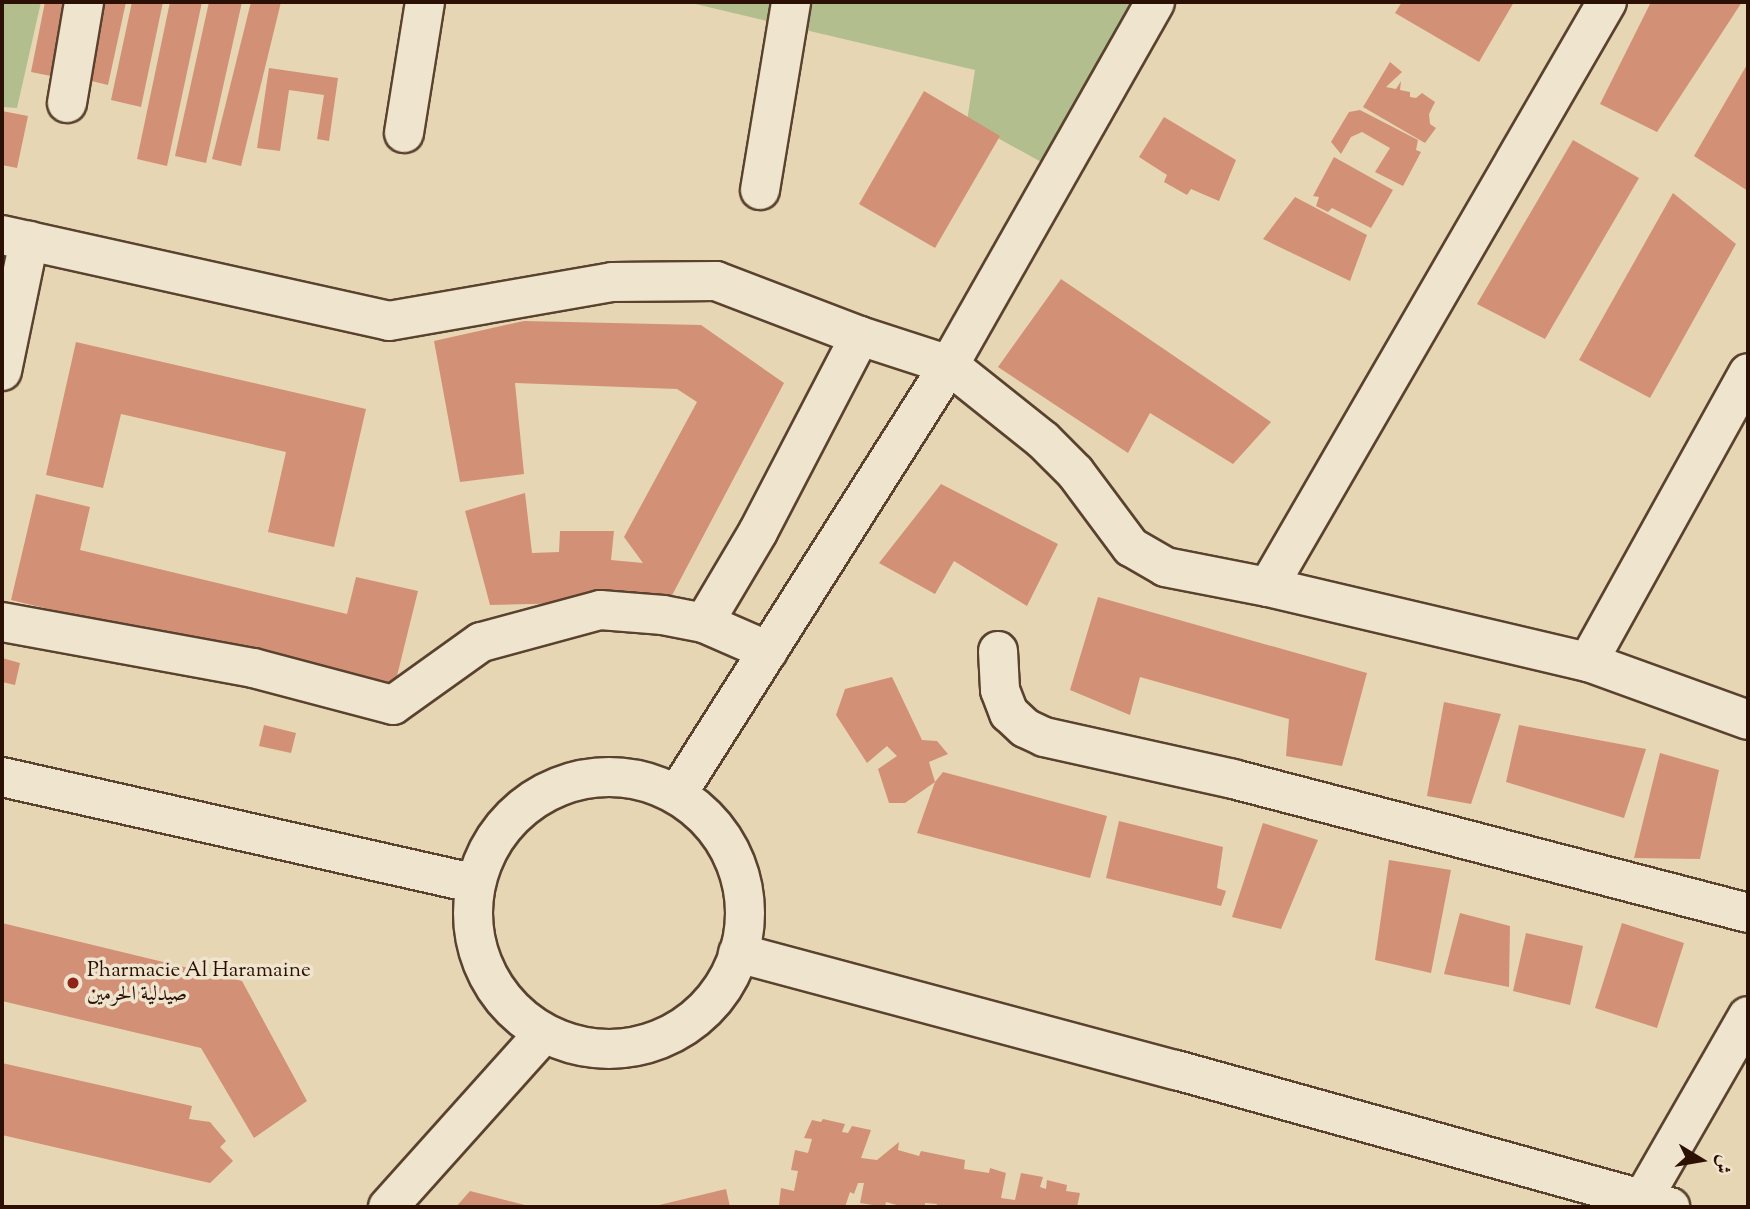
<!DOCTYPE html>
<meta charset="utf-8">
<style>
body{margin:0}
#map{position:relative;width:1750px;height:1209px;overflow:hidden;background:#e6d6b3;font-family:"Sorts Mill Goudy",Amiri,serif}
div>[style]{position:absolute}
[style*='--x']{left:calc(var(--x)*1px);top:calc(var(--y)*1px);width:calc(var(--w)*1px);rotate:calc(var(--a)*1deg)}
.green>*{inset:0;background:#b3be8e}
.building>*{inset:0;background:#d29176}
.roads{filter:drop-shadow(2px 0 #5a422f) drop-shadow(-2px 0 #5a422f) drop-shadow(0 2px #5a422f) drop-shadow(0 -2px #5a422f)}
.minor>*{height:38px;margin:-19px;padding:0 19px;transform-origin:19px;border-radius:19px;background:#efe4ce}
.minor>.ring{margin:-19px;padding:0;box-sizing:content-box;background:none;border:38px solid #efe4ce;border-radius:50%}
.dots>*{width:19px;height:19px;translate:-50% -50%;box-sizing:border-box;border:4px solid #efe4ce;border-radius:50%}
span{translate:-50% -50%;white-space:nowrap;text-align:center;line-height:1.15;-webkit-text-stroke:7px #efe4ce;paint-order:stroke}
.poi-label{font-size:21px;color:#2c1003}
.left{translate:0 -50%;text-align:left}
.frame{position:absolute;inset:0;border:4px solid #2c1003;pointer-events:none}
.north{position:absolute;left:1666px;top:1125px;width:70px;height:70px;-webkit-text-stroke:5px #efe4ce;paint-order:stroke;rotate:101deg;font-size:19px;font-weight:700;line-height:28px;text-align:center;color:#2c1003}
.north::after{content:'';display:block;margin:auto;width:24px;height:32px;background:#2c1003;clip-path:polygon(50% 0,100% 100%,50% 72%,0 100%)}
</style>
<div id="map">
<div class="green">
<div style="clip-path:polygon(2px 2px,41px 2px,17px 108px,2px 107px)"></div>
<div style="clip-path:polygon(687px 2px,1136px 2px,1043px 163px,967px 121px,975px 70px)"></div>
</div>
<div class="building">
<div style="clip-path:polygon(45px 2px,76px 2px,61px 78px,31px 72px)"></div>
<div style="clip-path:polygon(95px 2px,126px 2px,108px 85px,79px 78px)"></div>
<div style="clip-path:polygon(132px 2px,163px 2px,141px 107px,111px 100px)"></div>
<div style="clip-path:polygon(170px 2px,202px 2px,167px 166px,137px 159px)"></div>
<div style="clip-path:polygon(209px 2px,242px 2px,206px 163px,175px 156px)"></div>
<div style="clip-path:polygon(251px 2px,281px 2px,241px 166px,212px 159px)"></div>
<div style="clip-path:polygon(1402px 2px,1514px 2px,1479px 62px,1395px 13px)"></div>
<div style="clip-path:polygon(1651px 2px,1742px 2px,1657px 132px,1600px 104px)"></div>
<div style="clip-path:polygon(1390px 62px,1402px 72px,1386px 87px,1396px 89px,1401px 81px,1400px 90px,1410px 92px,1410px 97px,1416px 98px,1422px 93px,1435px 102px,1429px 114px,1430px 124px,1436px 128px,1425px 143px,1363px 107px)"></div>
<div style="clip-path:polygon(1748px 63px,1748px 191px,1694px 156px)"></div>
<div style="clip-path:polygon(269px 68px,338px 78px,329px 141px,317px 139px,324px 95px,289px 90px,280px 151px,257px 148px)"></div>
<div style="clip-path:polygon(924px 91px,1000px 136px,935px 248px,859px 204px)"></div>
<div style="clip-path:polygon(1360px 110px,1418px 140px,1416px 150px,1421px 152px,1403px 186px,1375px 172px,1390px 148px,1362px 132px,1351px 137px,1341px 154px,1331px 142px,1349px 112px)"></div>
<div style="clip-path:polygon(2px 111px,28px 116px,17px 168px,2px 165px)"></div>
<div style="clip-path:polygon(1164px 117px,1236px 160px,1219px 201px,1191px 189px,1187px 195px,1164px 182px,1167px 175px,1139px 157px)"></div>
<div style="clip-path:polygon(1573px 140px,1639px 178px,1545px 339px,1477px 304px)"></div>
<div style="clip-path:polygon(1334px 157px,1393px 190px,1371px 228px,1332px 208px,1328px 212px,1316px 206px,1319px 197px,1313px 196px)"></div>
<div style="clip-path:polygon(1673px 193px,1736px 244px,1650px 398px,1579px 360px)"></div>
<div style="clip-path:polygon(1295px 197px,1367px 235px,1350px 281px,1263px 239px)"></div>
<div style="clip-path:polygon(1061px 279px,1271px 422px,1233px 464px,1150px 413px,1128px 453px,998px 367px)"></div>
<div style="clip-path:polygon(524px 321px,701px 325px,784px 383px,669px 601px,490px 605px,465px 511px,525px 493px,532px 553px,559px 552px,560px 531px,614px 531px,611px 560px,643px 563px,624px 537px,697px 402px,677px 389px,515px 383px,524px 474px,460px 482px,434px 341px)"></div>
<div style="clip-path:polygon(76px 342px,366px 409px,334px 547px,268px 532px,286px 452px,121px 414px,103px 488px,46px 475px)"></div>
<div style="clip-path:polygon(941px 484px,1058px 544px,1027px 606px,954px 561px,935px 594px,879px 563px)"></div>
<div style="clip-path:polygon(36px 494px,90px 507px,80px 550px,347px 614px,356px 577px,418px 591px,393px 692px,11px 600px)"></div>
<div style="clip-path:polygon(1098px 597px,1367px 673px,1342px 766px,1286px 756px,1289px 719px,1140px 677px,1130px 715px,1070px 690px)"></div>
<div style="clip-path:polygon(2px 658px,20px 663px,15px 685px,2px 682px)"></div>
<div style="clip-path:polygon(892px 677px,922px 740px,937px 741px,948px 754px,929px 762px,935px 782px,943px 772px,1107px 816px,1090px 878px,917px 833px,935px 782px,905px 803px,889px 803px,878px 769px,897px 756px,887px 746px,867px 763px,836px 715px,845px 689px)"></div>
<div style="clip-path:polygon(1444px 702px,1501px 714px,1471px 804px,1427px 796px)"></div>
<div style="clip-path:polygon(264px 725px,296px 733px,291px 753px,259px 746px)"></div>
<div style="clip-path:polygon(1519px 725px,1646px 749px,1624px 818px,1506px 782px)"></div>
<div style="clip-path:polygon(1660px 753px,1719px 770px,1700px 859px,1634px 858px)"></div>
<div style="clip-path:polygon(1119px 821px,1223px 847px,1217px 888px,1226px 891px,1221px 906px,1106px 878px)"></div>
<div style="clip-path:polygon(1263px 823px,1318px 840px,1281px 929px,1232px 917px)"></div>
<div style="clip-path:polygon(1389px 860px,1451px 870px,1431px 973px,1375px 960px)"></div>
<div style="clip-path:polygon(1460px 913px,1510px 926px,1509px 987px,1444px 974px)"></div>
<div style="clip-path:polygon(2px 923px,242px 981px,307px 1101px,254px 1138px,201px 1048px,2px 1001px)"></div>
<div style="clip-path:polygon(1622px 923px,1684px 943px,1657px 1028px,1595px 1008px)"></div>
<div style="clip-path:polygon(1526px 933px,1583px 946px,1570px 1005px,1513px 991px)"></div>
<div style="clip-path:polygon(2px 1063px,192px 1106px,189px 1119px,210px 1122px,226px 1141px,220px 1147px,233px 1161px,210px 1183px,2px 1135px)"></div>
<div style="clip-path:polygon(823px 1119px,845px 1124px,842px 1132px,848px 1133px,852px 1126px,871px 1130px,861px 1158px,877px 1160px,899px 1142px,898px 1150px,919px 1156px,921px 1151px,965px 1160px,964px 1169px,989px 1173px,990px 1168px,1006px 1173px,1001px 1198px,1015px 1200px,1021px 1173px,1043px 1177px,1040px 1187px,1046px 1189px,1047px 1180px,1067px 1185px,1066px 1191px,1080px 1193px,1077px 1207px,936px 1207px,937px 1204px,925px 1203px,925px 1207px,904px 1207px,886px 1202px,885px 1207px,860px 1203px,864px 1183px,858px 1183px,854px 1194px,850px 1192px,845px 1207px,779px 1205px,781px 1188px,794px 1191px,798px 1171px,791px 1170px,795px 1150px,808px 1153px,812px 1139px,804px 1138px,812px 1120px,821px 1122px)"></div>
<div style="clip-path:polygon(726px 1189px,730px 1207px,655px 1207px,655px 1206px)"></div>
<div style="clip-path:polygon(470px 1191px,529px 1206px,528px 1207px,456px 1207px)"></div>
</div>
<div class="roads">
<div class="minor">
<div style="--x:67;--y:103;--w:102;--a:-80.4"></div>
<div style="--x:404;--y:133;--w:133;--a:-80.9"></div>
<div style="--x:760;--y:190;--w:191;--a:-80.6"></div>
<div style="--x:2;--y:235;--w:396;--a:12.5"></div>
<div style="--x:389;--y:321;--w:226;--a:-9.9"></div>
<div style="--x:612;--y:282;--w:104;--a:-0.6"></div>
<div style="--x:716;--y:281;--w:154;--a:20.9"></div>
<div style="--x:860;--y:336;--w:221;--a:117.5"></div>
<div style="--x:758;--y:532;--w:106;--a:120.7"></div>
<div style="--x:704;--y:623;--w:42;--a:-169"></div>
<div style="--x:663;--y:615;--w:63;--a:-175.5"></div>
<div style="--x:600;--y:610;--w:123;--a:164.9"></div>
<div style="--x:481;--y:642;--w:108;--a:144.4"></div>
<div style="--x:393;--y:705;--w:145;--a:-165.2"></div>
<div style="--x:253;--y:668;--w:255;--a:-169.6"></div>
<div style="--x:860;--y:336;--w:94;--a:18"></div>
<div style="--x:949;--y:365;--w:120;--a:38.6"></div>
<div style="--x:1043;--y:440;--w:45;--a:45"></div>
<div style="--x:1075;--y:472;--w:94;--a:53.3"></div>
<div style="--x:1131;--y:547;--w:39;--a:30"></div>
<div style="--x:1165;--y:567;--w:105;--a:11"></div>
<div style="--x:1268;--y:587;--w:329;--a:13.2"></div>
<div style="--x:1588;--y:662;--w:170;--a:19.9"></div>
<div style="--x:2;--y:371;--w:133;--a:-78.3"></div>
<div style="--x:1268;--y:587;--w:676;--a:-59.91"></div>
<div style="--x:704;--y:623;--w:70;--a:23.6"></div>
<div style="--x:998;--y:651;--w:39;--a:87"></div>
<div style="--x:1000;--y:690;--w:25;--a:69"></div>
<div style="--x:1009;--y:713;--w:22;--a:43"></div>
<div style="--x:1025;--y:728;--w:21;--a:25"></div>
<div style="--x:1044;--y:737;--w:194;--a:12.5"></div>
<div style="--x:1233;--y:779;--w:532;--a:14.58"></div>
<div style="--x:1588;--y:662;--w:330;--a:-61"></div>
<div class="ring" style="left:473px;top:777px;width:234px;height:234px"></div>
<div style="--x:2;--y:777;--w:485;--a:12.7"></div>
<div style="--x:679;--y:791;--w:504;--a:-57.63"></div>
<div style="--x:949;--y:365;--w:417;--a:-60.4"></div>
<div style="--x:738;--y:953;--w:453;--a:15"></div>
<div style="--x:1176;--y:1070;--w:513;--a:15.5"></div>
<div style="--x:388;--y:1207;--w:232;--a:-48.1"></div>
<div style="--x:1638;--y:1207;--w:220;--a:-60.1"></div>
</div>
</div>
<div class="dots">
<div style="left:73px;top:983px;background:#8f2418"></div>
</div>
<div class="poi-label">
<span class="left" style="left:87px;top:983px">Pharmacie Al Haramaine<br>صيدلية الحرمين</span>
</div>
<div class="frame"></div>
<div class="north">ش</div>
</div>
